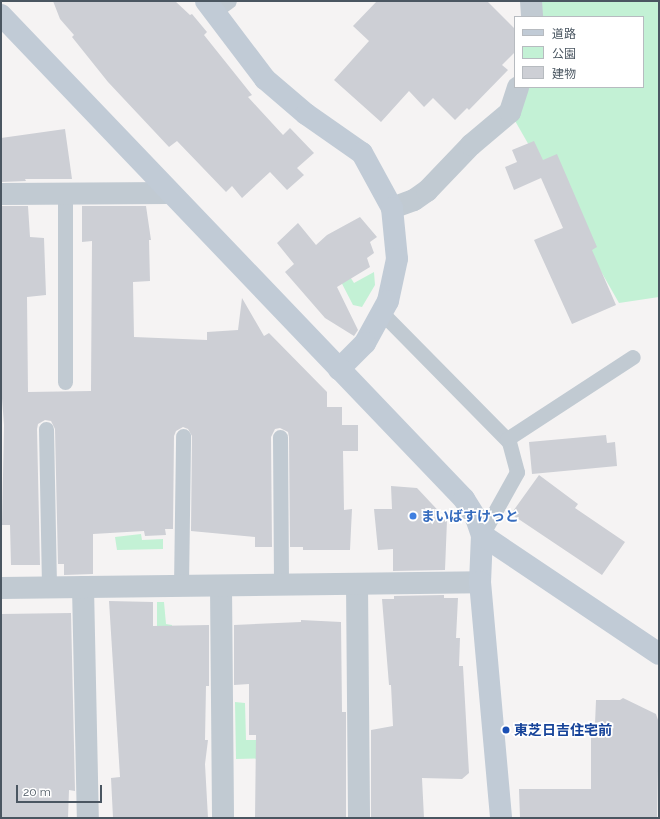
<!DOCTYPE html>
<meta charset="utf-8">
<style>
body{margin:0}
#map{position:relative;width:660px;height:819px;overflow:hidden;background:#f5f3f3;font-family:Raleway,"Noto Sans JP",sans-serif}
div>[style]{position:absolute}
[style*='--x']{left:calc(var(--x)*1px);top:calc(var(--y)*1px);width:calc(var(--w)*1px);rotate:calc(var(--a)*1deg)}
.green>*{inset:0;background:#c3f1d5}
.building>*{inset:0;background:#cdcfd5}
.lane>*{height:15px;margin:-7.5px;padding:0 7.5px;transform-origin:7.5px;border-radius:7.5px;background:#c1cad2}
.street>*{height:22px;margin:-11px;padding:0 11px;transform-origin:11px;border-radius:11px;background:#c1cad2}
.secondary>*{height:22px;margin:-11px;padding:0 11px;transform-origin:11px;border-radius:11px;background:#c1cbd6}
.dots>*{width:11px;height:11px;translate:-50% -50%;box-sizing:border-box;border:2px solid #fff;border-radius:50%}
span{translate:-50% -50%;white-space:nowrap;text-align:center;line-height:1.15;-webkit-text-stroke:3.5px #fff;paint-order:stroke}
.shop-label{font-size:14px;color:#366cbe;font-weight:700}
.left{translate:0 -50%;text-align:left}
.transit-label{font-size:14px;color:#164399;font-weight:700}
.frame{position:absolute;inset:0;border:2px solid #4a5661;pointer-events:none}
.legend{position:absolute;left:514px;top:16px;width:130px;height:72px;box-sizing:border-box;background:#fff;border:1px solid #b7bbc0;margin:0;padding:5px 7px;list-style:none;font-size:12px;color:#4a5661}
.legend li{display:flex;align-items:center;gap:8px;height:20px}
.legend b{width:20px;border:1px solid #b7bbc0}
.scale{position:absolute;left:16px;top:785px;width:86px;height:18px;box-sizing:border-box;border:2px solid #4a5661;border-top:0;padding-left:5px;font-size:12px;line-height:14px;white-space:nowrap;color:#4a5661;-webkit-text-stroke:3px #fff;paint-order:stroke}
</style>
<div id="map">
<div class="green">
<div style="clip-path:polygon(531px 1px,659px 1px,659px 297px,619px 303px,510px 112px,518px 87px,643px 87px,643px 17px,532px 17px)"></div>
<div style="clip-path:polygon(328px 242px,354px 283px,374px 272px,375px 285px,362px 307px,353px 305px,322px 245px)"></div>
<div style="clip-path:polygon(141px 534px,142px 540px,163px 539px,163px 549px,117px 550px,115px 537px)"></div>
<div style="clip-path:polygon(157px 602px,164px 602px,166px 624px,172px 625px,169px 678px,157px 679px)"></div>
<div style="clip-path:polygon(235px 702px,245px 703px,246px 740px,289px 740px,289px 758px,236px 759px)"></div>
</div>
<div class="building">
<div style="clip-path:polygon(53px 1px,175px 1px,190px 15px,192px 14px,207px 32px,204px 35px,252px 95px,248px 97px,283px 135px,290px 128px,314px 153px,297px 168px,304px 175px,287px 190px,270px 172px,242px 198px,232px 186px,226px 192px,177px 141px,169px 147px,108px 82px,72px 37px,74px 35px,60px 19px)"></div>
<div style="clip-path:polygon(377px 1px,487px 1px,515px 29px,515px 52px,502px 65px,508px 70px,469px 110px,467px 108px,455px 120px,433px 98px,424px 107px,409px 91px,381px 122px,334px 80px,369px 41px,353px 26px)"></div>
<div style="clip-path:polygon(65px 129px,72px 179px,25px 179px,26px 181px,1px 182px,1px 138px)"></div>
<div style="clip-path:polygon(534px 141px,543px 160px,557px 154px,597px 247px,592px 250px,616px 305px,572px 324px,534px 240px,563px 228px,541px 178px,514px 190px,505px 167px,517px 162px,512px 150px)"></div>
<div style="clip-path:polygon(1px 206px,28px 206px,30px 237px,44px 238px,46px 295px,27px 297px,28px 392px,91px 391px,92px 241px,82px 242px,82px 206px,146px 206px,151px 240px,149px 240px,150px 281px,133px 282px,134px 337px,207px 340px,207px 332px,238px 330px,242px 298px,264px 336px,269px 333px,327px 392px,327px 407px,342px 407px,342px 425px,358px 425px,358px 451px,343px 451px,344px 510px,352px 509px,350px 550px,303px 550px,303px 547px,290px 547px,289px 437px,288px 432px,280px 428px,275px 429px,271px 437px,272px 547px,255px 547px,255px 537px,191px 531px,192px 436px,188px 429px,183px 427px,176px 431px,174px 436px,173px 529px,165px 529px,166px 535px,145px 536px,144px 531px,93px 534px,93px 574px,64px 575px,64px 564px,58px 564px,55px 429px,51px 421px,45px 420px,38px 424px,37px 429px,40px 565px,11px 565px,10px 525px,2px 525px,4px 425px,1px 385px)"></div>
<div style="clip-path:polygon(360px 217px,377px 237px,370px 242px,374px 253px,367px 258px,370px 267px,337px 287px,358px 330px,354px 336px,325px 318px,285px 272px,294px 264px,277px 243px,298px 223px,316px 245px,327px 235px)"></div>
<div style="clip-path:polygon(606px 435px,607px 443px,615px 442px,617px 466px,532px 474px,529px 442px)"></div>
<div style="clip-path:polygon(539px 475px,578px 504px,575px 508px,625px 542px,602px 575px,511px 514px)"></div>
<div style="clip-path:polygon(391px 486px,417px 488px,447px 520px,445px 570px,393px 571px,393px 549px,378px 550px,374px 509px,392px 509px)"></div>
<div style="clip-path:polygon(444px 595px,444px 598px,458px 598px,456px 638px,460px 638px,459px 666px,463px 666px,469px 773px,462px 779px,422px 778px,424px 818px,371px 818px,371px 730px,393px 726px,391px 685px,389px 685px,382px 599px,394px 599px,394px 596px)"></div>
<div style="clip-path:polygon(109px 601px,153px 602px,153px 626px,209px 625px,209px 686px,206px 686px,205px 740px,208px 740px,205px 764px,208px 818px,113px 818px,111px 778px,120px 777px)"></div>
<div style="clip-path:polygon(71px 613px,75px 791px,69px 790px,68px 818px,1px 818px,1px 614px)"></div>
<div style="clip-path:polygon(301px 620px,341px 622px,342px 712px,346px 712px,346px 818px,255px 818px,256px 735px,249px 735px,249px 684px,234px 685px,234px 625px,301px 622px)"></div>
<div style="clip-path:polygon(623px 698px,656px 714px,659px 723px,657px 818px,520px 818px,519px 789px,591px 789px,591px 724px,595px 724px,596px 700px,620px 700px)"></div>
</div>
<div class="lane">
<div style="--x:215;--y:11;--w:17;--a:-36"></div>
<div style="--x:382;--y:313;--w:181;--a:45.4"></div>
<div style="--x:509;--y:442;--w:31;--a:75"></div>
<div style="--x:517;--y:472;--w:72;--a:119.1"></div>
<div style="--x:65;--y:382;--w:189;--a:-90"></div>
<div style="--x:46;--y:429;--w:158;--a:88.9"></div>
<div style="--x:280;--y:437;--w:148;--a:89.6"></div>
<div style="--x:507;--y:439;--w:150;--a:-33.1"></div>
<div style="--x:181;--y:586;--w:150;--a:-89.2"></div>
</div>
<div class="street">
<div style="--x:531;--y:1;--w:16;--a:86"></div>
<div style="--x:1;--y:194;--w:169;--a:-0.3"></div>
<div style="--x:392;--y:208;--w:23;--a:-20"></div>
<div style="--x:414;--y:200;--w:16;--a:-35"></div>
<div style="--x:427;--y:191;--w:64;--a:-46.3"></div>
<div style="--x:471;--y:145;--w:51;--a:-40.2"></div>
<div style="--x:510;--y:112;--w:26;--a:-72"></div>
<div style="--x:357;--y:584;--w:234;--a:89.5"></div>
<div style="--x:221;--y:586;--w:232;--a:89.5"></div>
<div style="--x:83;--y:587;--w:231;--a:88.8"></div>
<div style="--x:1;--y:588;--w:479;--a:-0.7"></div>
</div>
<div class="secondary">
<div style="--x:206;--y:1;--w:98;--a:52.9"></div>
<div style="--x:265;--y:79;--w:54;--a:40.5"></div>
<div style="--x:306;--y:114;--w:68;--a:34.9"></div>
<div style="--x:362;--y:153;--w:63;--a:61.4"></div>
<div style="--x:392;--y:208;--w:51;--a:84.4"></div>
<div style="--x:397;--y:259;--w:43;--a:102.1"></div>
<div style="--x:388;--y:301;--w:48;--a:118.7"></div>
<div style="--x:365;--y:343;--w:37;--a:135"></div>
<div style="--x:1;--y:15;--w:670;--a:46.27"></div>
<div style="--x:464;--y:499;--w:22;--a:58"></div>
<div style="--x:476;--y:518;--w:18;--a:71"></div>
<div style="--x:482;--y:535;--w:47;--a:92.4"></div>
<div style="--x:480;--y:582;--w:237;--a:84.9"></div>
<div style="--x:482;--y:535;--w:213;--a:33.9"></div>
</div>
<div class="dots">
<div style="left:413px;top:516px;background:#3f7fe0"></div>
<div style="left:506px;top:730px;background:#1a4fb4"></div>
</div>
<div class="shop-label">
<span class="left" style="left:421px;top:516px">まいばすけっと</span>
</div>
<div class="transit-label">
<span class="left" style="left:514px;top:730px">東芝日吉住宅前</span>
</div>
<div class="frame"></div>
<ul class="legend">
<li><b style="height:5px;background:#c1cbd6"></b>道路</li>
<li><b style="height:11px;background:#c3f1d5"></b>公園</li>
<li><b style="height:11px;background:#cdcfd5"></b>建物</li>
</ul>
<div class="scale">20 m</div>
</div>
